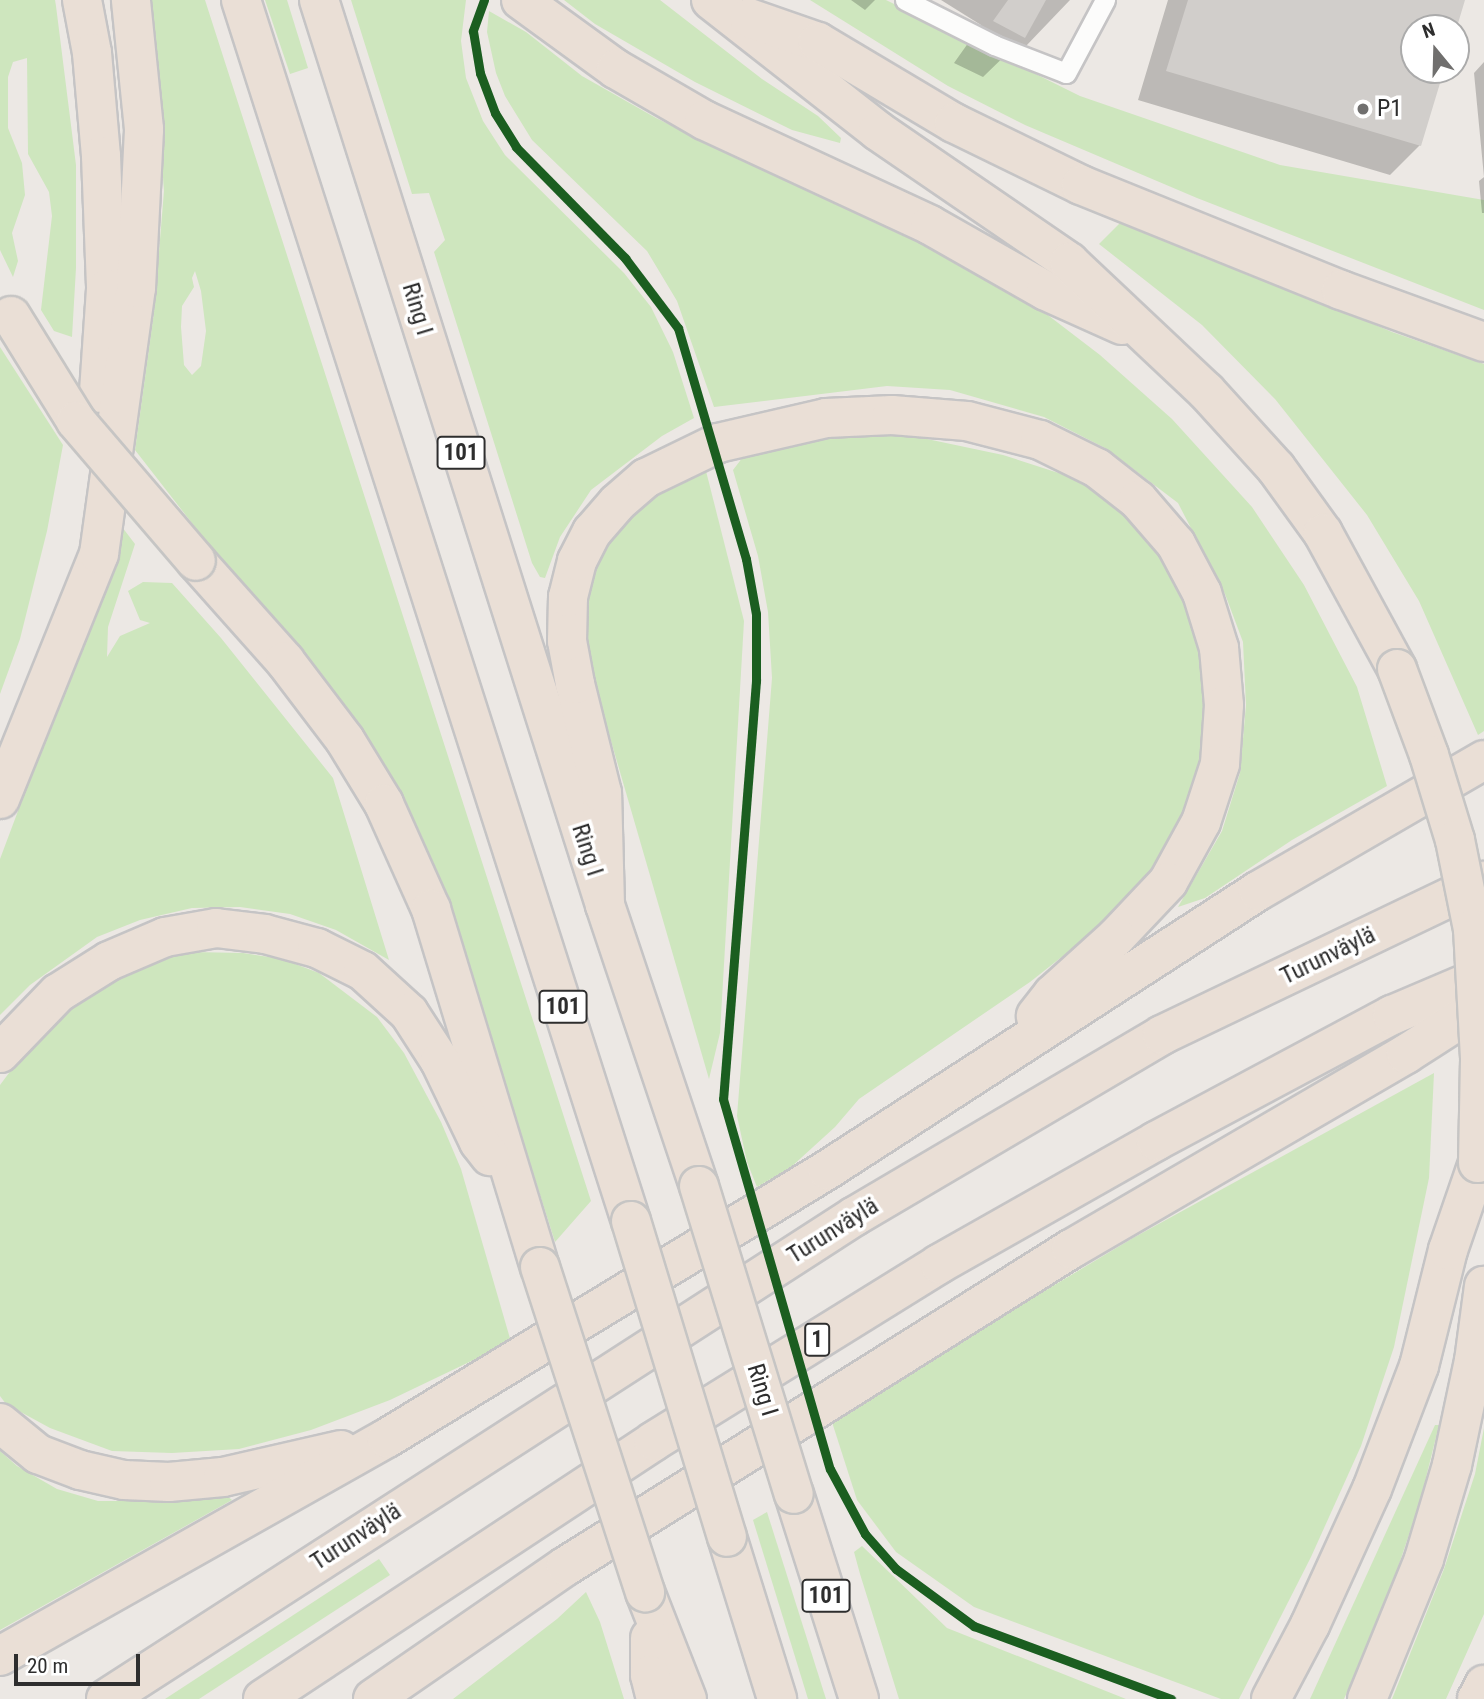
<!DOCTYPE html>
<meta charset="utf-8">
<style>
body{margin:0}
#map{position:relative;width:1484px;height:1699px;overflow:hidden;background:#ece8e4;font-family:"Roboto Condensed",sans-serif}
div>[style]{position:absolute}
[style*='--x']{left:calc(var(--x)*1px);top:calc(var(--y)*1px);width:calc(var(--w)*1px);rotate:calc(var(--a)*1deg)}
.green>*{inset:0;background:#cee6be}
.shadow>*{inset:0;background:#0003}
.building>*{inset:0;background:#d1cecb}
.roads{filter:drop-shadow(2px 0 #c5c4c5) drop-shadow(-2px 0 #c5c4c5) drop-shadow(0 2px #c5c4c5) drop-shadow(0 -2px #c5c4c5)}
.lane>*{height:19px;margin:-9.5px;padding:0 9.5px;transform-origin:9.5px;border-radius:9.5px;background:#fcfcfb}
.highway>*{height:38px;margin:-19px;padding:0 19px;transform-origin:19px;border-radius:19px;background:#eadfd6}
.bridges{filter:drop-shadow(2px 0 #c6c5c4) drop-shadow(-2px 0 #c6c5c4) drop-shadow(0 2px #c6c5c4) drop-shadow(0 -2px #c6c5c4)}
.highway-bridge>*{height:38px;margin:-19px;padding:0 19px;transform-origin:19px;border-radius:19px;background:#eadfd6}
.cycleway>*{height:9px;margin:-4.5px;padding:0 4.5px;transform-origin:4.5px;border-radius:4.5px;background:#1b5e20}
.dots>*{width:19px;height:19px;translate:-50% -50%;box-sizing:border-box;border:4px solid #fff;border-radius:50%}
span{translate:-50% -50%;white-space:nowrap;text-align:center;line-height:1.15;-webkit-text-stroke:7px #fff;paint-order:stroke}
.shield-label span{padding:2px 5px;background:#fff;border:2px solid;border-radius:5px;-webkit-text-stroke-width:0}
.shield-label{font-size:23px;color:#2e2e2e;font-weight:700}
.poi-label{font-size:24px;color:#2e2e2e}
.left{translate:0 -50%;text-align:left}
.street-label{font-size:24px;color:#2e2e2e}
.north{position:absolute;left:1400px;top:14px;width:70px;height:70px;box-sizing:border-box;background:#fff;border:2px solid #ababab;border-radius:50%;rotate:341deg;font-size:19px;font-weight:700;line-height:28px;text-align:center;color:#2e2e2e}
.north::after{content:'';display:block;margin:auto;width:24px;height:32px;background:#706f6e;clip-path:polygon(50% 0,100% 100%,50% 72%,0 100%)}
.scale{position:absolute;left:14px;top:1654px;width:126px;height:32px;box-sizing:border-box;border:4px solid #2e2e2e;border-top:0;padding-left:9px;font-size:21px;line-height:24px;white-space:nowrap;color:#2e2e2e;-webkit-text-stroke:5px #fff;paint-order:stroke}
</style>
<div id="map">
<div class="green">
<div style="clip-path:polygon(0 0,55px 0,56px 6px,76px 165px,76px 268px,72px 337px,54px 331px,41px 310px,52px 216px,49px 192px,28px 154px,27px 58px,13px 62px,8px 77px,8px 128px,22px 163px,25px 195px,12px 233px,18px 261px,13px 277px,0 250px)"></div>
<div style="clip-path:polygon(evenodd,150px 0,205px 0,591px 1201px,555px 1242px,466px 961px,365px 737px,328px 684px,209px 545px,135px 450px,154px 312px,164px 191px,150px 0,195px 271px,201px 291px,206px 331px,201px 366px,192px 375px,184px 365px,181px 327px,182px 306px,194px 287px,192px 278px,195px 271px)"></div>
<div style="clip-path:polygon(265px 0,287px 0,308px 68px,290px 74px)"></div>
<div style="clip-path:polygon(351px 0,466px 0,461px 41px,466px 78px,483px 121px,505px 155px,624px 273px,651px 307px,673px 352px,694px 418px,662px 436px,591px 490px,560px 537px,545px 578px,540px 577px,532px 563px,434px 252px,445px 240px,429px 193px,412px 194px)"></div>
<div style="clip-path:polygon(564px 0,660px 0,762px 79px,818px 116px,841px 138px,840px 143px,792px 130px,695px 82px,595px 24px)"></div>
<div style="clip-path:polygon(810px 0,886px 0,1080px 96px,1280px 165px,1484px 200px,1484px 310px,1197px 198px,1025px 125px,948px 86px)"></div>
<div style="clip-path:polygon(489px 11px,526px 32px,582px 76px,656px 118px,773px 175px,905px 234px,1019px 293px,1100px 355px,1172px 419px,1252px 507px,1304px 585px,1357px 687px,1387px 786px,1292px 840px,1205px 898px,1178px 907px,1222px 831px,1240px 773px,1246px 705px,1243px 642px,1225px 594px,1178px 503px,1107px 449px,1044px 417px,950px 390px,887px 386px,714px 407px,677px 301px,647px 251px,532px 140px,505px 96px,496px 73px,487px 32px)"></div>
<div style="clip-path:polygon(1121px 222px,1202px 257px,1292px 289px,1392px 332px,1484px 364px,1484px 731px,1478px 735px,1419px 601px,1367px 515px,1275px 399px,1202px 325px,1099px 244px)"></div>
<div style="clip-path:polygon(0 347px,63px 445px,47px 531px,20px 639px,0 694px)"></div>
<div style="clip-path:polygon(874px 433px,927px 439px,1003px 455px,1074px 478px,1120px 510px,1160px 552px,1182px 595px,1198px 643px,1208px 696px,1207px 750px,1188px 807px,1155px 868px,1116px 914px,1030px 982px,859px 1099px,835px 1127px,790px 1168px,757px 1187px,747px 1162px,737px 1116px,772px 678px,768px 612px,758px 556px,733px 470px,746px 453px,820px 438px)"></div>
<div style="clip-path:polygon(706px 471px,744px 621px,720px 1033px,709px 1079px,589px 665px,585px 637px,587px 591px,608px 542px,627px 518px,655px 496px)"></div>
<div style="clip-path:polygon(119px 523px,135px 544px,108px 627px,107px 657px,120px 636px,150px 623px,140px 620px,128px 591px,143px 582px,172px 583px,221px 638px,333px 778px,389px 960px,336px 930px,290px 914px,240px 907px,192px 908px,140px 920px,97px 937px,30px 985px,0 1015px,0 859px,66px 683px)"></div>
<div style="clip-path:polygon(192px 952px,243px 953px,282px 959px,319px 973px,377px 1017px,404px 1053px,441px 1122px,461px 1169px,511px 1342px,390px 1400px,311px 1430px,239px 1449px,172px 1453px,112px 1451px,50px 1428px,6px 1404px,0 1396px,0 1085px,24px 1053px,85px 997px,147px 961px)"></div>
<div style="clip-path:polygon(1434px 1073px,1429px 1178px,1394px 1347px,1361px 1446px,1311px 1557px,1239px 1699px,1221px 1699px,974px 1607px,896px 1552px,857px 1500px,831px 1419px,1133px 1238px)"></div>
<div style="clip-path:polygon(1435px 1425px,1439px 1425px,1420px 1502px,1388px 1597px,1344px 1699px,1310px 1699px)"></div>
<div style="clip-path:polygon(1484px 1428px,1484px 1614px,1446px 1699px,1392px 1699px,1444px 1569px,1475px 1474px)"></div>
<div style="clip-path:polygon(0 1451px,17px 1466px,57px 1489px,98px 1501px,181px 1501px,227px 1496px,232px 1500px,0 1630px)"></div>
<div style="clip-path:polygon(767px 1512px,826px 1699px,808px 1699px,753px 1520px)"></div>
<div style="clip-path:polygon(862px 1546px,947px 1628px,1126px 1699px,899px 1699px,860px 1574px,854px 1552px)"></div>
<div style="clip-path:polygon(379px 1559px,390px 1575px,199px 1699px,165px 1699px)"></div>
<div style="clip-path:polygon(586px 1592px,600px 1622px,624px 1699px,453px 1699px,557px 1619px)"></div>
</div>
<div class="shadow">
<div style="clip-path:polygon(851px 0,875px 0,865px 10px)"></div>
<div style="clip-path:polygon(941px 0,1070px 0,1026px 46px,1018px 43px,983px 77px,954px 63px,981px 25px)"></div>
<div style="clip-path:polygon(1168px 0,1463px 0,1414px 28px,1414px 70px,1442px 70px,1420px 145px,1390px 175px,1138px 100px)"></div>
<div style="clip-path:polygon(1484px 62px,1484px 213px,1482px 213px,1479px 181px,1484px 177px,1474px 73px)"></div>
</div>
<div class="building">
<div style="clip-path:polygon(1008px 0,1046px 0,1025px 38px,993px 21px)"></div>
<div style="clip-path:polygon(1188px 0,1465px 0,1456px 30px,1414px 28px,1414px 70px,1444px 70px,1421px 146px,1166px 71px)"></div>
</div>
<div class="roads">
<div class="lane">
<div style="--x:905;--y:0;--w:100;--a:26.8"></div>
<div style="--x:994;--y:45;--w:77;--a:21.3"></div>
<div style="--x:1066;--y:73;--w:83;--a:-61.9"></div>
</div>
<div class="highway">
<div style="--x:82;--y:0;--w:54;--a:79.3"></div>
<div style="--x:92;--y:53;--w:103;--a:85"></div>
<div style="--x:101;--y:156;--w:133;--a:87.8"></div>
<div style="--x:106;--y:289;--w:104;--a:93.9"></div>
<div style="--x:241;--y:0;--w:1282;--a:72.29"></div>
<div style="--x:319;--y:0;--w:949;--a:72.46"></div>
<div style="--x:605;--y:905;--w:296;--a:71.5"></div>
<div style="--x:521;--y:0;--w:117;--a:36"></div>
<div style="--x:616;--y:69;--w:102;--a:30.1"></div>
<div style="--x:704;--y:120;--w:249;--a:24.9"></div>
<div style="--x:930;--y:225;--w:133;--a:29.6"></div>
<div style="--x:1046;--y:291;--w:83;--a:24.1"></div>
<div style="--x:711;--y:0;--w:212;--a:38.1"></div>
<div style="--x:878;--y:131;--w:232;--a:34.4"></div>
<div style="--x:1069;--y:262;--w:188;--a:43.3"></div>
<div style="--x:1206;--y:391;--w:104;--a:47.7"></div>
<div style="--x:1276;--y:468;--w:80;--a:54.1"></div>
<div style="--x:1323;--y:533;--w:155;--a:61.4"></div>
<div style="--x:749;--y:18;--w:73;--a:19.2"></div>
<div style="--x:818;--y:42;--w:158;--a:30.8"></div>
<div style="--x:954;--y:123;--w:141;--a:26"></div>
<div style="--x:1081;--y:185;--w:280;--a:22"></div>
<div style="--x:1341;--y:290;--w:152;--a:20"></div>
<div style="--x:196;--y:561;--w:134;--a:48.3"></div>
<div style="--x:285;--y:661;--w:99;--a:52.8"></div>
<div style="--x:345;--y:740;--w:75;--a:58.6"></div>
<div style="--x:384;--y:804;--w:115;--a:65.9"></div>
<div style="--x:431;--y:909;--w:374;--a:73.1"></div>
<div style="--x:0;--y:799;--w:264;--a:-68"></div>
<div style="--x:99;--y:554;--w:269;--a:-82.1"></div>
<div style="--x:136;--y:288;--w:159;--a:-87.1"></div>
<div style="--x:144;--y:129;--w:130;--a:-95.8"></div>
<div style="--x:605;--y:905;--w:112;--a:-91.5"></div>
<div style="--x:602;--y:793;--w:112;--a:-103.9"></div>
<div style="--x:575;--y:684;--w:44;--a:-100.5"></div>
<div style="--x:567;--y:641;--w:44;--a:-88.7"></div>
<div style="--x:568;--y:597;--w:37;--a:-76"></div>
<div style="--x:577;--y:561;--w:33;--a:-63"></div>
<div style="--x:592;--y:532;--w:38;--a:-49"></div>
<div style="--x:617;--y:503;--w:38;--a:-41"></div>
<div style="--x:646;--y:478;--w:80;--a:-25.9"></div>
<div style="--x:718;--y:443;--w:111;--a:-13"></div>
<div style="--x:826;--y:418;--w:66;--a:-2.6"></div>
<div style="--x:892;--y:415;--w:75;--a:4.6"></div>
<div style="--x:967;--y:421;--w:75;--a:14.6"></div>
<div style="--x:1040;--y:440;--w:64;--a:26.2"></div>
<div style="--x:1097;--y:468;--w:52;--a:38"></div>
<div style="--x:1138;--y:500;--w:58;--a:49.2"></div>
<div style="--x:1176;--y:544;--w:55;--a:62"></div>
<div style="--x:1202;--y:593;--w:58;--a:72.8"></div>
<div style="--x:1219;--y:648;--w:57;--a:85"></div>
<div style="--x:1224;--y:705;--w:59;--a:93.9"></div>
<div style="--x:1220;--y:764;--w:61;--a:108.1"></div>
<div style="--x:1201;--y:822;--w:68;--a:118.8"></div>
<div style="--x:1168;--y:882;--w:76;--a:133.4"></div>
<div style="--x:1116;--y:937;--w:85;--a:137.9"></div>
<div style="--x:1053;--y:994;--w:28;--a:128"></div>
<div style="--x:0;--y:1053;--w:83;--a:-46"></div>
<div style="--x:58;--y:993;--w:60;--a:-32.1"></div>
<div style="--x:109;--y:961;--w:61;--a:-23.2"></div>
<div style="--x:165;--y:937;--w:52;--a:-10"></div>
<div style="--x:216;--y:928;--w:49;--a:7"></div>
<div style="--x:265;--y:934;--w:54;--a:15.1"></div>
<div style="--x:317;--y:948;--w:51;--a:26.6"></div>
<div style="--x:363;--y:971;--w:62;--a:42.4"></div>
<div style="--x:409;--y:1013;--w:57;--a:57.1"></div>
<div style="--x:440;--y:1061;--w:90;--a:64.3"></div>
<div style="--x:479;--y:1142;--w:18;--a:52"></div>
<div style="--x:0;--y:1423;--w:49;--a:39.2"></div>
<div style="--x:38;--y:1454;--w:45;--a:20.9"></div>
<div style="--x:80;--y:1470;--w:45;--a:12.8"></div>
<div style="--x:124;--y:1480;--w:45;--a:2.5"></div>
<div style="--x:169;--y:1482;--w:54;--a:-5.3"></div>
<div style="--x:223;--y:1477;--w:121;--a:-12.9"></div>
<div style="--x:794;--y:1494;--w:215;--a:72.4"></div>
<div style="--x:727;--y:1537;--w:170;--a:72.8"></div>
<div style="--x:645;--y:1592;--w:115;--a:68.6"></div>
<div style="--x:650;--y:1638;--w:37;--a:90"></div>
<div style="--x:650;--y:1675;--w:25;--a:76"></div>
<div style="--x:0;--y:1656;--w:444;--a:-29.4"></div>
<div style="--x:387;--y:1438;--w:515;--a:-31.35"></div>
<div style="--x:827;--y:1170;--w:513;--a:-32.92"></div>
<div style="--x:1258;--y:891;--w:261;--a:-30.1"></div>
<div style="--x:106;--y:1699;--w:891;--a:-32.82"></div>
<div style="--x:855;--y:1216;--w:356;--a:-30.5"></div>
<div style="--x:1162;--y:1035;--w:357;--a:-25.6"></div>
<div style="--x:263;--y:1699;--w:468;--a:-33.4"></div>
<div style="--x:654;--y:1441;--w:335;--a:-31.8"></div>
<div style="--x:939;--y:1264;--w:249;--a:-29.5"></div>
<div style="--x:1156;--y:1141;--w:268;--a:-28.1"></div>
<div style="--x:1392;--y:1015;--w:100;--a:-23"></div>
<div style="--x:373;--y:1699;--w:234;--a:-34.6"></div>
<div style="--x:566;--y:1566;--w:596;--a:-32.12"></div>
<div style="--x:1071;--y:1249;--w:388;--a:-30.2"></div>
<div style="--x:1406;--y:1054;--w:93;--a:-32.7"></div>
<div style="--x:1271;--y:1699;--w:84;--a:-62.2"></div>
<div style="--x:1310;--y:1625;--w:149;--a:-65.5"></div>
<div style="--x:1372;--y:1489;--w:132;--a:-69.1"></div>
<div style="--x:1419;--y:1366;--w:120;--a:-76"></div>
<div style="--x:1448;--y:1250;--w:92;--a:-71"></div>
<div style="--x:1367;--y:1699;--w:151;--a:-67.8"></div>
<div style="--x:1424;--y:1559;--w:98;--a:-73.4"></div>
<div style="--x:1452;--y:1465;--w:106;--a:-78.1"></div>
<div style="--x:1474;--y:1361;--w:76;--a:-82.4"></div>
<div style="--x:1477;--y:1699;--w:16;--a:-63"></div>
</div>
</div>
<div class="bridges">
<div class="highway-bridge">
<div style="--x:11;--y:316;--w:123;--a:58.2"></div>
<div style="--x:76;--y:421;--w:184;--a:49.4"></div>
<div style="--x:1397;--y:669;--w:92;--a:69.6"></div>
<div style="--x:1429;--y:755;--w:89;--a:73"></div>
<div style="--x:1455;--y:840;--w:91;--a:78.6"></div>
<div style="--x:1473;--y:929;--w:131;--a:86.9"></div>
<div style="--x:1480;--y:1060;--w:103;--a:91.1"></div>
<div style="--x:699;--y:1186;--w:322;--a:72.9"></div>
<div style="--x:631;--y:1221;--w:330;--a:73.1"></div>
<div style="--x:540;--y:1267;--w:342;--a:72.1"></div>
</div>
</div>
<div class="cycleway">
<div style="--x:484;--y:0;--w:33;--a:110"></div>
<div style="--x:473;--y:31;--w:43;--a:80.5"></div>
<div style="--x:480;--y:73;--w:43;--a:69.4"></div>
<div style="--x:495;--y:113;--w:40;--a:58"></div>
<div style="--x:516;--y:147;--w:156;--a:45.5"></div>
<div style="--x:625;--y:258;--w:88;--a:52.9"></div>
<div style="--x:678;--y:328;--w:241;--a:73.6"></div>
<div style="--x:746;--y:559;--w:56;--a:79.7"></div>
<div style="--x:756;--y:614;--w:67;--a:90"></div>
<div style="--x:756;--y:681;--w:419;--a:94.5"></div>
<div style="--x:723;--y:1099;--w:385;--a:73.9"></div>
<div style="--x:830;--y:1469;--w:74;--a:61.7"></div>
<div style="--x:865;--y:1534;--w:47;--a:48.5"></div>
<div style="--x:896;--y:1569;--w:97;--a:36.2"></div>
<div style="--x:974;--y:1626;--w:210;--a:20.3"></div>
</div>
<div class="dots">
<div style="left:1363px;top:109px;background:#706f6e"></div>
</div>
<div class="shield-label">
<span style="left:461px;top:453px">101</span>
<span style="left:563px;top:1007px">101</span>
<span style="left:817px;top:1340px">1</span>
<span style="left:826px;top:1596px">101</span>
</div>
<div class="poi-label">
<span class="left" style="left:1377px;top:109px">P1</span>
</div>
<div class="street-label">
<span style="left:417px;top:309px;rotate:73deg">Ring I</span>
<span style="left:587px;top:850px;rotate:72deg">Ring I</span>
<span style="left:1328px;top:956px;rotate:-26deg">Turunväylä</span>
<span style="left:833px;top:1231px;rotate:-32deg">Turunväylä</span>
<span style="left:762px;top:1390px;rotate:73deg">Ring I</span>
<span style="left:356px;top:1537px;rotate:-33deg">Turunväylä</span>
</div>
<div class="north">N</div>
<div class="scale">20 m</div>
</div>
